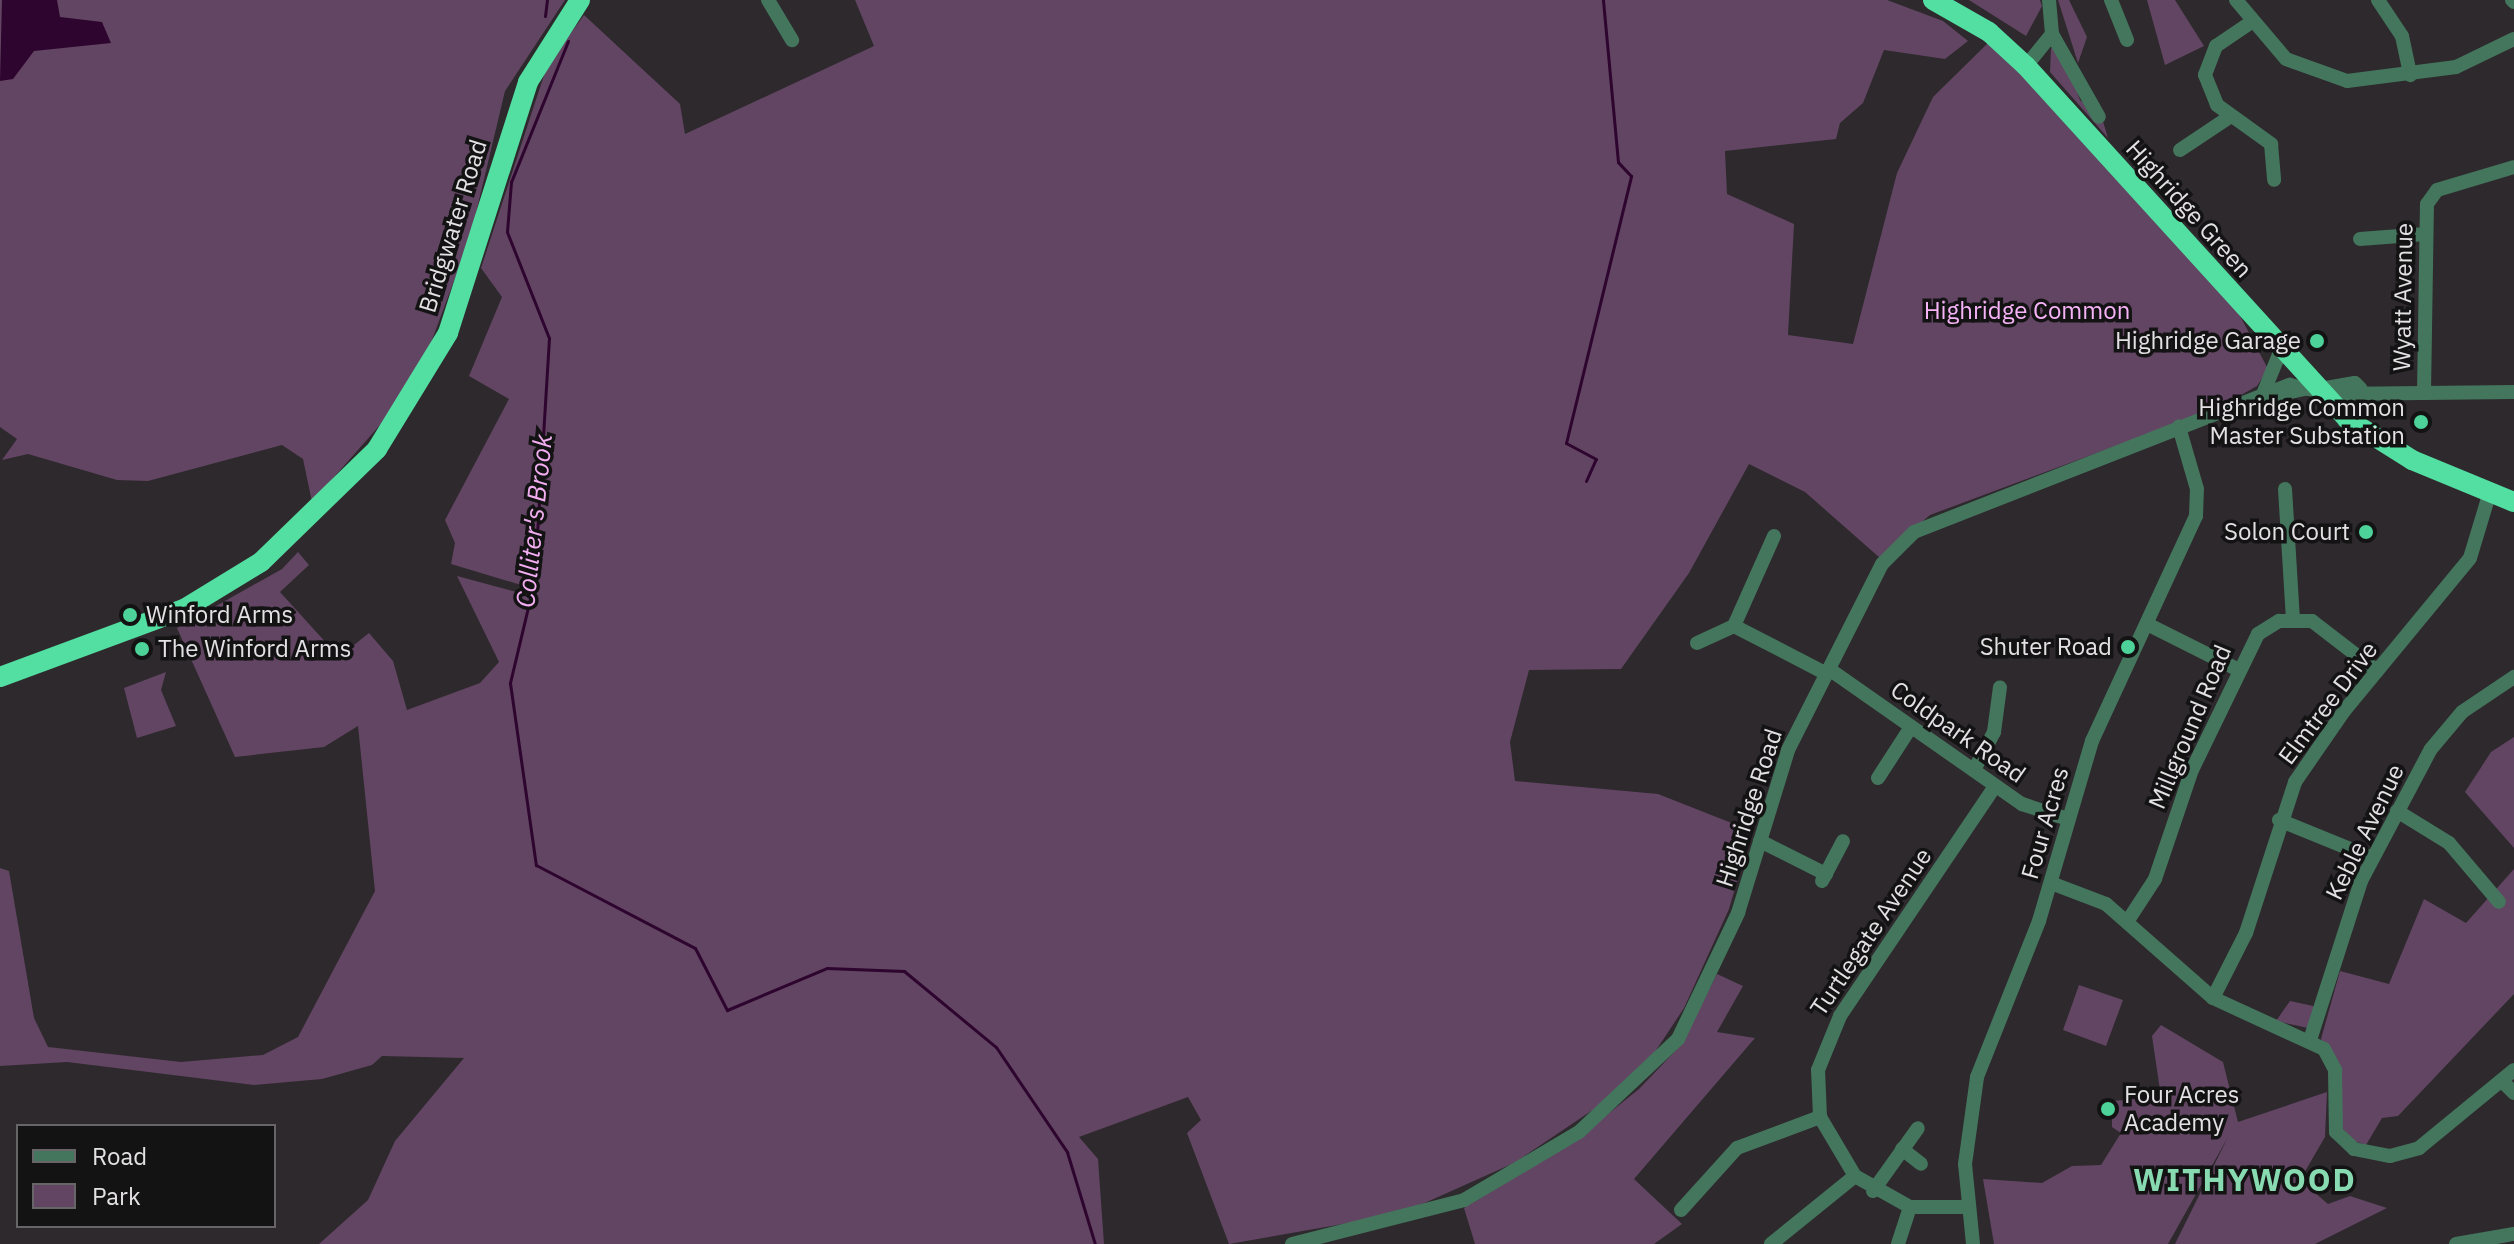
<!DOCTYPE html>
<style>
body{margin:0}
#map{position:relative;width:2514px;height:1244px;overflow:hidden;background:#2d292d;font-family:"IBM Plex Sans",sans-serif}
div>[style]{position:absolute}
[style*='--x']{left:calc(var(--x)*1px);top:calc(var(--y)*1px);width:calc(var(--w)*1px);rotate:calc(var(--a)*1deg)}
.green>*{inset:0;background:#624562}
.water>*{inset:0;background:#2e052f}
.stream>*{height:3px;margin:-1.5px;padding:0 1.5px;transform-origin:1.5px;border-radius:1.5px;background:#2e052f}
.minor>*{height:14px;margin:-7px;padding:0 7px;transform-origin:7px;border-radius:7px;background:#44765d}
.highway>*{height:20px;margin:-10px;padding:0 10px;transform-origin:10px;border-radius:10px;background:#53dea2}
.dots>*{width:22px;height:22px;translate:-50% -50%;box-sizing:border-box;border:4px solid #141314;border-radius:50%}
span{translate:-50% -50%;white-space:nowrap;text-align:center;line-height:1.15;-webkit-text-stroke:7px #141314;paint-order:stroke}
.street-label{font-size:24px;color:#e3e1e3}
.park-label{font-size:24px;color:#f7b3f7}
.poi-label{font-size:24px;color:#e3e1e3}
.right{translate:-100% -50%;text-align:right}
.left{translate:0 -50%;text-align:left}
.water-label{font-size:26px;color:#f2aef1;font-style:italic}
.district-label{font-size:32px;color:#88dab1;font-weight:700;letter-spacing:2px}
.legend{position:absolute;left:16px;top:1124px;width:260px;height:104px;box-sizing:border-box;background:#141314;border:2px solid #676567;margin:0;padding:10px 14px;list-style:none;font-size:24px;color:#e3e1e3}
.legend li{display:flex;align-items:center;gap:16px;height:40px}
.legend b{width:40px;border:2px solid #676567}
</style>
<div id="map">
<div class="green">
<div style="clip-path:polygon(0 0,565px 0,505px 91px,470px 238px,429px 348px,402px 400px,312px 502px,303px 459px,282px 445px,148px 481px,117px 480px,28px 454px,2px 460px,17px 439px,0 427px)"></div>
<div style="clip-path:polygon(855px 0,1887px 0,1943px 21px,1968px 41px,1945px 59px,1884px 50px,1863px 103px,1840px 123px,1836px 139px,1725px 151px,1727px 194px,1794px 224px,1788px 335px,1853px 344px,1897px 173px,1933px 97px,1990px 41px,2238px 312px,2268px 369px,2257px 386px,2218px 408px,1930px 515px,1880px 558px,1805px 492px,1749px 464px,1689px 573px,1621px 669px,1529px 670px,1510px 742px,1515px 781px,1658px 794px,1752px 831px,1729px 909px,1684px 1008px,1651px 1058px,1609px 1099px,1514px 1163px,1400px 1214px,1229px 1244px,1187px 1133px,1201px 1120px,1188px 1097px,1079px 1137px,1098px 1159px,1104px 1244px,319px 1244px,368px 1200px,395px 1141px,464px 1058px,382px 1056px,372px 1065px,322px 1079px,254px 1085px,67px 1062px,0 1066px,0 868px,9px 871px,34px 1018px,48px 1047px,181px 1062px,263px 1055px,298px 1037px,375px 891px,358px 726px,324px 747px,235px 757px,177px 628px,282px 569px,298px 552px,309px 565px,280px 592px,339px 657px,369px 633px,393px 661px,407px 710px,480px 683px,499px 662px,457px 576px,528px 595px,531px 588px,451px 564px,455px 543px,445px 520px,509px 399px,469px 376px,502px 297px,481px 268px,547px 66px,584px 15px,680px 104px,685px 134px,874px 46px)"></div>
<div style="clip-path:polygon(1969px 0,2040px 0,2042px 6px,2026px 36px)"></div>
<div style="clip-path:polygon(2058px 0,2069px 0,2087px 37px,2078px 63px)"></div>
<div style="clip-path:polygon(2147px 0,2175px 0,2204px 46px,2165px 65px)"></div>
<div style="clip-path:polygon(2051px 48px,2063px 54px,2080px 100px,2102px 118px,2108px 138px,2050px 72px)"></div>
<div style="clip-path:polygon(166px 672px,161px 690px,176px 726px,137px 738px,124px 688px)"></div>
<div style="clip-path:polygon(2514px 737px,2514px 848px,2465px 792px,2491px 752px)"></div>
<div style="clip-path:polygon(2514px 869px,2514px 994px,2398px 1116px,2382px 1118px,2366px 1145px,2354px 1141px,2342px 1128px,2342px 1069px,2321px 1039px,2340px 971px,2389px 984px,2424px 899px,2466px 923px)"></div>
<div style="clip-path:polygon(1717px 974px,1743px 986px,1717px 1032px,1755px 1038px,1634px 1179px,1682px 1224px,1654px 1244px,1475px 1244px,1464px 1208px,1573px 1142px,1639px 1089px,1681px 1045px)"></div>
<div style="clip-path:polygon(2079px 985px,2123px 1000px,2106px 1046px,2063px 1030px)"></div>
<div style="clip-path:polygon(2290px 1001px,2318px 1007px,2308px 1028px,2276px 1021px)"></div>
<div style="clip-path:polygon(2161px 1025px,2223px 1062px,2238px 1122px,2327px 1092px,2325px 1137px,2300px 1180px,2328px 1204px,2350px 1196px,2387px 1208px,2315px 1244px,2175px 1244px,2228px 1137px,2168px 1244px,1994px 1244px,1983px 1179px,2042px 1183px,2072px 1166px,2101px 1165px,2121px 1133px,2112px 1127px,2112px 1101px,2161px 1097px,2152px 1036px)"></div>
</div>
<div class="water">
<div style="clip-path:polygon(2px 0,57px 0,60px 17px,102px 22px,111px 43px,34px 51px,13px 79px,0 81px)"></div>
</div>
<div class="stream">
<div style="--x:545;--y:16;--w:16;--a:-83"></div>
<div style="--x:568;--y:41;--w:152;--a:112"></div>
<div style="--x:511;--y:182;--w:50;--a:94.6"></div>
<div style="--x:507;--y:232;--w:114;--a:68.4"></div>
<div style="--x:549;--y:338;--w:244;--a:93.5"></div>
<div style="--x:534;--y:582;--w:104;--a:103.4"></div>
<div style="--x:510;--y:683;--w:184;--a:81.9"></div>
<div style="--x:536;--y:865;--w:179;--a:27.6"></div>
<div style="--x:695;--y:948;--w:70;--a:62.7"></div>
<div style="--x:727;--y:1010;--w:108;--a:-22.8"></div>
<div style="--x:827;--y:968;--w:77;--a:2.2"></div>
<div style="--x:904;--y:971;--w:119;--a:39.6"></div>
<div style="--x:996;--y:1047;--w:127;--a:55.9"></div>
<div style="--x:1067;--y:1152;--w:96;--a:73.1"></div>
<div style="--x:1586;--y:481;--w:24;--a:-66"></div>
<div style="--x:1596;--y:459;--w:34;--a:-152"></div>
<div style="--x:1566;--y:443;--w:275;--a:-76.3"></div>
<div style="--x:1631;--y:176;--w:19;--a:-133"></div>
<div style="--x:1618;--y:162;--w:163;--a:-95.3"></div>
</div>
<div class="minor">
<div style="--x:768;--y:0;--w:47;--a:59"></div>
<div style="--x:2111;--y:0;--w:43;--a:68.2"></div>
<div style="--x:2236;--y:0;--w:77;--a:49.7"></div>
<div style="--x:2286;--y:59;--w:65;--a:19.8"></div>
<div style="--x:2347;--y:81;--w:110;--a:-7.3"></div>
<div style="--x:2456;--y:67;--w:64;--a:-25.8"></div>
<div style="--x:2378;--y:0;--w:43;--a:56.3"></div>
<div style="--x:2402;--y:36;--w:40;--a:78"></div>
<div style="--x:2512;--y:0;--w:3;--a:45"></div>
<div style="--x:2250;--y:23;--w:41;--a:145.9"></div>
<div style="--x:2216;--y:46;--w:31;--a:111"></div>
<div style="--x:2205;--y:75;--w:32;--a:68"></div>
<div style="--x:2217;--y:105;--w:67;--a:35.8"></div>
<div style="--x:2271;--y:144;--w:36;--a:85"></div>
<div style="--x:2052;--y:34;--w:95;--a:60.5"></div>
<div style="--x:2026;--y:66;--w:41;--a:-50.9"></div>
<div style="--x:2052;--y:34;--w:34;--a:-95"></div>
<div style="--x:2180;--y:150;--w:61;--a:-33.7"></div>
<div style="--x:2360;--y:239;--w:66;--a:-4.3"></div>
<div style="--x:2326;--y:388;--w:29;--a:-10"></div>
<div style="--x:2355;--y:383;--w:8;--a:45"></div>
<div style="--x:2424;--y:393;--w:189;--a:-89.1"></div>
<div style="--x:2427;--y:204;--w:17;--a:-54"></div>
<div style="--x:2437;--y:190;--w:80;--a:-16.6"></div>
<div style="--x:2263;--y:394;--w:45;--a:-68"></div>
<div style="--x:2263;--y:398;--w:51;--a:-12.4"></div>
<div style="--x:2285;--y:489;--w:129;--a:86.5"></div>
<div style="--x:1774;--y:536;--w:98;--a:114"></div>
<div style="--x:1734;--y:626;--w:105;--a:27.3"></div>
<div style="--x:2147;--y:624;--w:103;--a:26.6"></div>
<div style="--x:1697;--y:643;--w:41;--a:-24.7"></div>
<div style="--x:1829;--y:669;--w:236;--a:35"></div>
<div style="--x:2022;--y:804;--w:48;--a:18.1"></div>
<div style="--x:1974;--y:770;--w:43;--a:-62.2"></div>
<div style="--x:1994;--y:732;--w:45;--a:-82.4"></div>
<div style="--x:1878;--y:778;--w:61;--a:-57.1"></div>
<div style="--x:2397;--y:811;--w:61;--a:31.6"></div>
<div style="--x:2449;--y:843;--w:77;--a:49.7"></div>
<div style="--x:2279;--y:820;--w:100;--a:22.2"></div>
<div style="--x:1760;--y:841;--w:74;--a:26.6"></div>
<div style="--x:1822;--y:881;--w:45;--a:-62.3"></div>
<div style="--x:2051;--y:883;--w:59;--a:20.9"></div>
<div style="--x:2106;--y:904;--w:142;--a:41.3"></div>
<div style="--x:2213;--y:998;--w:122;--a:24.7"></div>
<div style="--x:2324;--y:1049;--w:24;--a:62"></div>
<div style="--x:2335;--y:1070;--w:62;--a:89.1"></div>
<div style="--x:2336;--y:1132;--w:25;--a:43"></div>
<div style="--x:2354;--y:1149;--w:37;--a:11"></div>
<div style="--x:2390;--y:1156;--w:30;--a:-15"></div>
<div style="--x:2419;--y:1148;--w:123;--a:-39.4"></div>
<div style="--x:2127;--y:922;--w:51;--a:-56.9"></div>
<div style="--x:2155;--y:879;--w:115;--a:-71.3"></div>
<div style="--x:2192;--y:770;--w:151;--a:-64.1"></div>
<div style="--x:2258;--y:634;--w:25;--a:-32"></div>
<div style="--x:2279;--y:621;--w:33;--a:0"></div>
<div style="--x:2312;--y:621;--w:82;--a:37.6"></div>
<div style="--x:2213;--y:998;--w:73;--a:-63.1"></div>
<div style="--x:2246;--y:933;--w:159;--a:-72"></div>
<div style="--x:2295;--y:782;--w:86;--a:-55.4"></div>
<div style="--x:2344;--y:711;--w:198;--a:-50.5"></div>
<div style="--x:2470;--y:558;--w:66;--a:-73.2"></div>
<div style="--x:2310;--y:1040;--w:167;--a:-72.2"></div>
<div style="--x:2361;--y:881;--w:149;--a:-62.1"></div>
<div style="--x:2431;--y:749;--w:48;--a:-50"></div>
<div style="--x:2462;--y:712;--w:63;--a:-33.9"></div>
<div style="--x:2502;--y:1081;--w:17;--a:45"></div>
<div style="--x:1902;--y:1149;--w:24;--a:38"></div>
<div style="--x:1873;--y:1191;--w:77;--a:-54.5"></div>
<div style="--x:1966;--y:1207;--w:56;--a:180"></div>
<div style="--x:1910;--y:1207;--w:63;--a:-150.6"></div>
<div style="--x:1855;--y:1176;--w:69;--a:-120.7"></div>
<div style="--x:1820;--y:1117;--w:47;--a:-92.4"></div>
<div style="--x:1818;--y:1070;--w:58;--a:-67.8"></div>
<div style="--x:1840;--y:1016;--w:277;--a:-56"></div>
<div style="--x:1681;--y:1210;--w:84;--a:-47.9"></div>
<div style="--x:1737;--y:1148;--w:89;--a:-20.5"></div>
<div style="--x:1292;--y:1244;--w:178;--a:-14.3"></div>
<div style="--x:1464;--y:1200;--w:134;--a:-30.6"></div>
<div style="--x:1579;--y:1132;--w:136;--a:-43.2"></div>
<div style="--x:1678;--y:1039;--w:140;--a:-64.5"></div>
<div style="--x:1738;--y:913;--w:170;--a:-72.9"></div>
<div style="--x:1788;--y:750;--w:208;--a:-63.2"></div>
<div style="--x:1882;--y:564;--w:45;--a:-45"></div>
<div style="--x:1914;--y:532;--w:404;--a:-21.4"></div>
<div style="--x:2290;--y:385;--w:43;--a:12.1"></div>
<div style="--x:2332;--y:394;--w:182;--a:-0.6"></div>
<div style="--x:1771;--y:1244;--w:108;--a:-39"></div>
<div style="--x:1898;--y:1244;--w:39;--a:-72"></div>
<div style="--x:1973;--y:1244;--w:80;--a:-95.7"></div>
<div style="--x:1965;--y:1164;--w:88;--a:-82.1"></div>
<div style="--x:1977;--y:1077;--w:168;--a:-68.3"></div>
<div style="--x:2039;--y:921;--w:188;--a:-73.6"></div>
<div style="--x:2092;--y:741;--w:248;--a:-65.2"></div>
<div style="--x:2196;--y:516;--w:27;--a:-88"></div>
<div style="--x:2197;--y:489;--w:65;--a:-106.2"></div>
<div style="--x:2456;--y:1244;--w:59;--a:-9.8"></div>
</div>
<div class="highway">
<div style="--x:1933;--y:0;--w:64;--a:29.7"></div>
<div style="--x:1989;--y:32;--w:50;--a:42.6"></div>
<div style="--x:2026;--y:66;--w:477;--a:47.7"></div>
<div style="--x:2347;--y:419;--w:77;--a:32.2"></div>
<div style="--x:2412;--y:460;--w:110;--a:22.4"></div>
<div style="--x:0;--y:677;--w:196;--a:-20.3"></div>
<div style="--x:184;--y:609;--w:90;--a:-31.4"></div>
<div style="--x:261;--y:562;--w:162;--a:-44.2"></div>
<div style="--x:377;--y:449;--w:136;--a:-58.5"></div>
<div style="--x:448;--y:333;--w:263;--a:-72.3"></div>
<div style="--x:528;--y:82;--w:97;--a:-57.6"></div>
</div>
<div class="dots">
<div style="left:2317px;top:341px;background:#4dd39a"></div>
<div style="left:2421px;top:422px;background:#4dd39a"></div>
<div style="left:2366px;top:532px;background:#4dd39a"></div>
<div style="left:130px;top:615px;background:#4dd39a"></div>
<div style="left:2128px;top:647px;background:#4dd39a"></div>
<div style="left:142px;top:649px;background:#4dd39a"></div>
<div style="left:2108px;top:1109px;background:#4dd39a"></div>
</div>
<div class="street-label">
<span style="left:2189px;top:209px;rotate:48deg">Highridge Green</span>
<span style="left:453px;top:226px;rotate:-73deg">Bridgwater Road</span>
<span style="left:2403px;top:297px;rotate:-89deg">Wyatt Avenue</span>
<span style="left:2328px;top:703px;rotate:-53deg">Elmtree Drive</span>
<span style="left:2190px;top:727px;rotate:-67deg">Millground Road</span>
<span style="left:1958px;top:732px;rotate:35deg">Coldpark Road</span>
<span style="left:1749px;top:808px;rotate:-72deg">Highridge Road</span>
<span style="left:2045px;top:823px;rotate:-74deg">Four Acres</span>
<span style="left:2365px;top:832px;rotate:-64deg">Keble Avenue</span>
<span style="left:1871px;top:932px;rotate:-56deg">Turtlegate Avenue</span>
</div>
<div class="park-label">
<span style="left:2027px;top:311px">Highridge Common</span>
</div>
<div class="poi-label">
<span class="right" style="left:2301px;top:341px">Highridge Garage</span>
<span class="right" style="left:2405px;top:422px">Highridge Common<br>Master Substation</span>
<span class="right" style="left:2350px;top:532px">Solon Court</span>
<span class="left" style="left:146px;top:615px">Winford Arms</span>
<span class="right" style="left:2112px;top:647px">Shuter Road</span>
<span class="left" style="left:158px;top:649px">The Winford Arms</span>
<span class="left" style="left:2124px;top:1109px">Four Acres<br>Academy</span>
</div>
<div class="water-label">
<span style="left:534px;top:521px;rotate:-84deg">Colliter's Brook</span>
</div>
<div class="district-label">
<span style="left:2245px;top:1179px">WITHYWOOD</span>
</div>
<ul class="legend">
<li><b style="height:10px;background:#44765d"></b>Road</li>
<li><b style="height:22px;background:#624562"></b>Park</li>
</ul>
</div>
